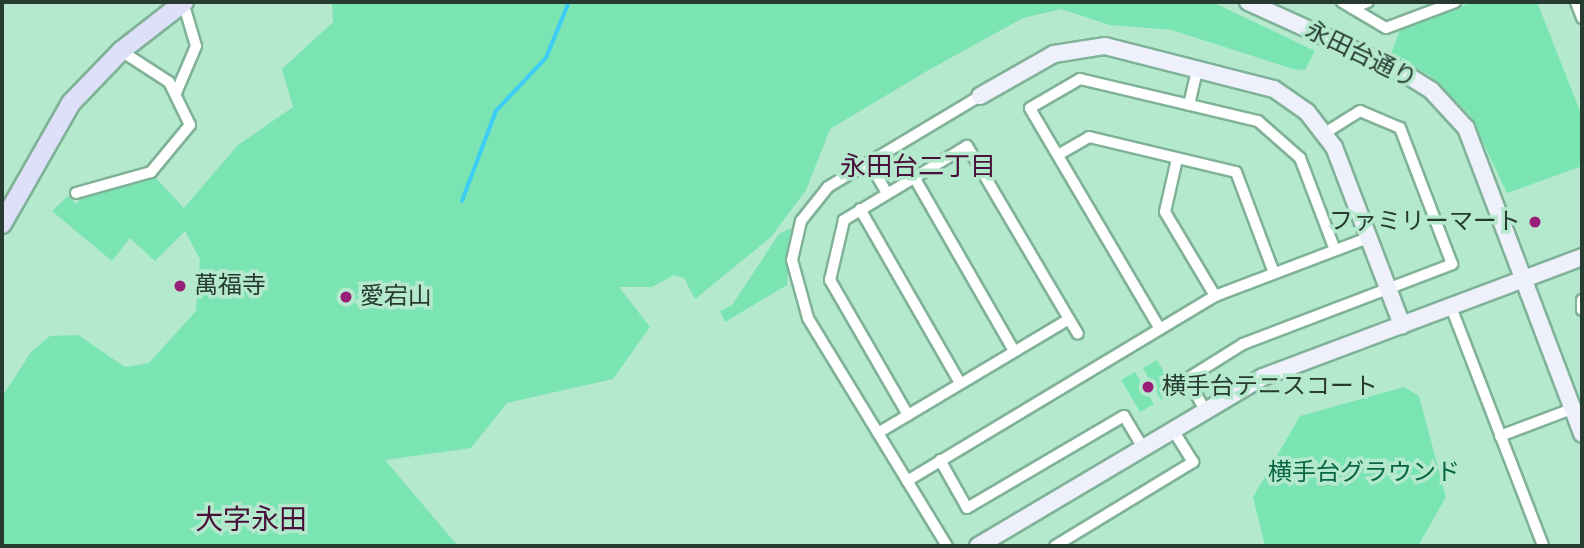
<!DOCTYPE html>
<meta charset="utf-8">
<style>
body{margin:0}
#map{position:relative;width:1584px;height:548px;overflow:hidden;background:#b5e9cd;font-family:Karla,"Noto Sans JP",sans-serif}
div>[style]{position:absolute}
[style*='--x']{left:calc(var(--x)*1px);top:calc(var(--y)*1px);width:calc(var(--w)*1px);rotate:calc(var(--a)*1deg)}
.green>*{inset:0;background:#7ae4b2}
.stream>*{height:3.5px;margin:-1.75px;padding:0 1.75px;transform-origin:1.75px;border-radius:1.75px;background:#3bcdf6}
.roads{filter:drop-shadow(2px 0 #80b298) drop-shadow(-2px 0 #80b298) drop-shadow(0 2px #80b298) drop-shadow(0 -2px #80b298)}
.street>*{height:10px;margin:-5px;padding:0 5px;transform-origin:5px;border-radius:5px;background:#fff}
.secondary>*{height:16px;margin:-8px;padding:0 8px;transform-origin:8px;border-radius:8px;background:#eef0fc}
.primary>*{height:18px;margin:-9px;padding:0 9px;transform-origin:9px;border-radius:9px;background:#dee0f9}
.dots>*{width:19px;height:19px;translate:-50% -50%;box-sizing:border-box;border:4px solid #b5e9cd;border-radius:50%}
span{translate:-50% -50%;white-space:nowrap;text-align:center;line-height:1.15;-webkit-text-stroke:7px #b5e9cd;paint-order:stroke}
.street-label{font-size:24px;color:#273b31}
.poi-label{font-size:24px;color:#273b31}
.right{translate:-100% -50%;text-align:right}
.left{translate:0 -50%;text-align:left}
.park-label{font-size:24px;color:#096644}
.neighbourhood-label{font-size:26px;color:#480f38}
.quarter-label{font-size:28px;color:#480f38}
.frame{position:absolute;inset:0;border:4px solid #273b31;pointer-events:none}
</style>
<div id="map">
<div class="green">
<div style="clip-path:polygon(332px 2px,1212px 2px,1315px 51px,1305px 70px,1293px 69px,1172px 30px,1110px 25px,1061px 9px,1023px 18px,927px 71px,830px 129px,806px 190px,771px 237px,695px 299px,684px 278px,674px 275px,652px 287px,619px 287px,650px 327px,613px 379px,507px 403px,471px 448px,385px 460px,458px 546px,2px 546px,2px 397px,31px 352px,50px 336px,78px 335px,125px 367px,149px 363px,196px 311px,200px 259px,185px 231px,155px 261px,130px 238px,112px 261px,52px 211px,68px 196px,76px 204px,86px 193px,152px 174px,184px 208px,238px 145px,293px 107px,282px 69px,333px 22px)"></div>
<div style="clip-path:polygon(1473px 2px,1537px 2px,1582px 116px,1582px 166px,1507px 193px,1470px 115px,1430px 76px,1391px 54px,1400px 30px)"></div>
<div style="clip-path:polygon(791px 228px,787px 285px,725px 322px,720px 311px,732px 305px,779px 234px)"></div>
<div style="clip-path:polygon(1157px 360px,1175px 391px,1161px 400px,1143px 368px)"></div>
<div style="clip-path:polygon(1135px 372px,1154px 404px,1140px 412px,1121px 380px)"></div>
<div style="clip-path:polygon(1404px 387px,1419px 396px,1446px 497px,1418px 546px,1265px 546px,1253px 497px,1300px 416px)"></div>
</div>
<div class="stream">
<div style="--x:462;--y:201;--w:96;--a:-69.3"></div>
<div style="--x:496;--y:111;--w:73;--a:-46.7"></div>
<div style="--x:546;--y:58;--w:61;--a:-67.7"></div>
</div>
<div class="roads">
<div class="street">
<div style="--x:1342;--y:2;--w:51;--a:30.6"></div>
<div style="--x:1386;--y:28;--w:74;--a:-20.6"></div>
<div style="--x:1576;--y:2;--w:17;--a:69"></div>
<div style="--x:1352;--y:8;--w:17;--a:-21"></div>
<div style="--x:176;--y:93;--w:51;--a:-66.9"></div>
<div style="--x:196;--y:46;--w:46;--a:-106.5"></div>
<div style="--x:1189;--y:105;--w:39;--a:-77"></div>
<div style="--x:1058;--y:155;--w:36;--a:-30"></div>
<div style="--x:1089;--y:137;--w:151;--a:13.4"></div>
<div style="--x:1236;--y:172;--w:108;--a:69.4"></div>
<div style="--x:1177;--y:159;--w:54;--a:102.8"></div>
<div style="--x:1165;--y:212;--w:98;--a:59.2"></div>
<div style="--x:869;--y:162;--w:36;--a:60"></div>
<div style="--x:914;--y:177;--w:201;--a:60.1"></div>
<div style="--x:76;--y:193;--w:78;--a:-15.6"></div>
<div style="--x:151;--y:172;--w:61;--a:-50.3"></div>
<div style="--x:190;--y:125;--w:48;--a:-116"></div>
<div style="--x:169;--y:82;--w:57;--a:-147.1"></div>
<div style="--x:860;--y:209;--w:201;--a:60.1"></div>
<div style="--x:1582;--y:300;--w:10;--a:90"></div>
<div style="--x:1451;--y:307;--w:256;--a:68.9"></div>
<div style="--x:1069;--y:319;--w:17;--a:59"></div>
<div style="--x:1160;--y:329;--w:256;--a:-120.5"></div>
<div style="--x:1030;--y:108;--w:58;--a:-30.1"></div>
<div style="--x:1080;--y:79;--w:183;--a:13.3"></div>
<div style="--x:1258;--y:121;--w:56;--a:41.4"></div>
<div style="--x:1300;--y:158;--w:98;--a:69.2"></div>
<div style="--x:1205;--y:410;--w:36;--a:-120"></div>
<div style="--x:1187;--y:379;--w:66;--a:-32"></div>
<div style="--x:1243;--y:344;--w:224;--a:-20.9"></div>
<div style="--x:1452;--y:264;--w:146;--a:-110.9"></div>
<div style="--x:1400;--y:128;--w:43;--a:-157"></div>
<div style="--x:1360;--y:111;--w:41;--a:147.8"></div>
<div style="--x:878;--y:433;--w:222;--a:-30.8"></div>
<div style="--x:1069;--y:319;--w:201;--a:-120.5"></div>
<div style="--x:967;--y:146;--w:144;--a:149"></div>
<div style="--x:844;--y:220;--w:62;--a:103.1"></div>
<div style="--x:830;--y:280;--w:156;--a:60"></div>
<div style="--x:1500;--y:436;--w:79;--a:-20.7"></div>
<div style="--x:940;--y:460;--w:55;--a:60.6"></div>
<div style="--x:967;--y:508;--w:182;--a:-30.4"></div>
<div style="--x:1124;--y:416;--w:37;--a:59"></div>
<div style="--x:907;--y:481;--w:359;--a:-31"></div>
<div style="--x:1215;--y:296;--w:164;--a:-20.8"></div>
<div style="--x:947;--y:546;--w:267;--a:-121.4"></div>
<div style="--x:808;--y:318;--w:60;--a:-105.4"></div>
<div style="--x:792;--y:260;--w:40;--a:-77"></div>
<div style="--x:801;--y:221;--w:43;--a:-51.5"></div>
<div style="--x:828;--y:187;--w:177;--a:-30.9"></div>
<div style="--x:1055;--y:546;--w:162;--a:-31.3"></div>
<div style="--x:1193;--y:462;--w:38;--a:-122"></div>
</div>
<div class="secondary">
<div style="--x:1248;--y:2;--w:169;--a:24.4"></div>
<div style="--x:1402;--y:72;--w:34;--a:32"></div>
<div style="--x:1431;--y:90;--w:52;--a:47.4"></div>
<div style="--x:1466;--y:128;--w:327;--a:69.2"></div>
<div style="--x:980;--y:96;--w:85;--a:-29.6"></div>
<div style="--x:1054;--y:54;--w:52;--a:-8.9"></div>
<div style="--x:1105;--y:46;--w:174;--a:14.3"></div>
<div style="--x:1274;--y:89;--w:40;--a:34.9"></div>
<div style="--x:1307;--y:112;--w:44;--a:52.4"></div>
<div style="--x:1334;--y:147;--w:191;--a:69.1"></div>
<div style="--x:978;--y:546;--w:331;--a:-30.7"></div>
<div style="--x:1263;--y:377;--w:341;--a:-20.6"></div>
</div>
<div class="primary">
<div style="--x:2;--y:224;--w:139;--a:-60.3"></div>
<div style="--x:71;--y:103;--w:72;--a:-46.1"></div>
<div style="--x:121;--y:51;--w:80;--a:-37.9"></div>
</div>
</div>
<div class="dots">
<div style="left:1535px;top:222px;background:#981e78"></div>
<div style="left:180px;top:286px;background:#981e78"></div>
<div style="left:346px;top:297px;background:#981e78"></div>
<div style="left:1148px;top:387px;background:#981e78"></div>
</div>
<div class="street-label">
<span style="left:1361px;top:55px;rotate:26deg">永田台通り</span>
</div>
<div class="poi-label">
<span class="right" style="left:1521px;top:222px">ファミリーマート</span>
<span class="left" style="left:194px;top:286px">萬福寺</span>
<span class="left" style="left:360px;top:297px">愛宕山</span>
<span class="left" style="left:1162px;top:387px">横手台テニスコート</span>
</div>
<div class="park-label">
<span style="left:1364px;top:473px">横手台グラウンド</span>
</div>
<div class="neighbourhood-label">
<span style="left:918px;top:167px">永田台二丁目</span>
</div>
<div class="quarter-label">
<span style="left:251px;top:520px">大字永田</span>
</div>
<div class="frame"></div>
</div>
